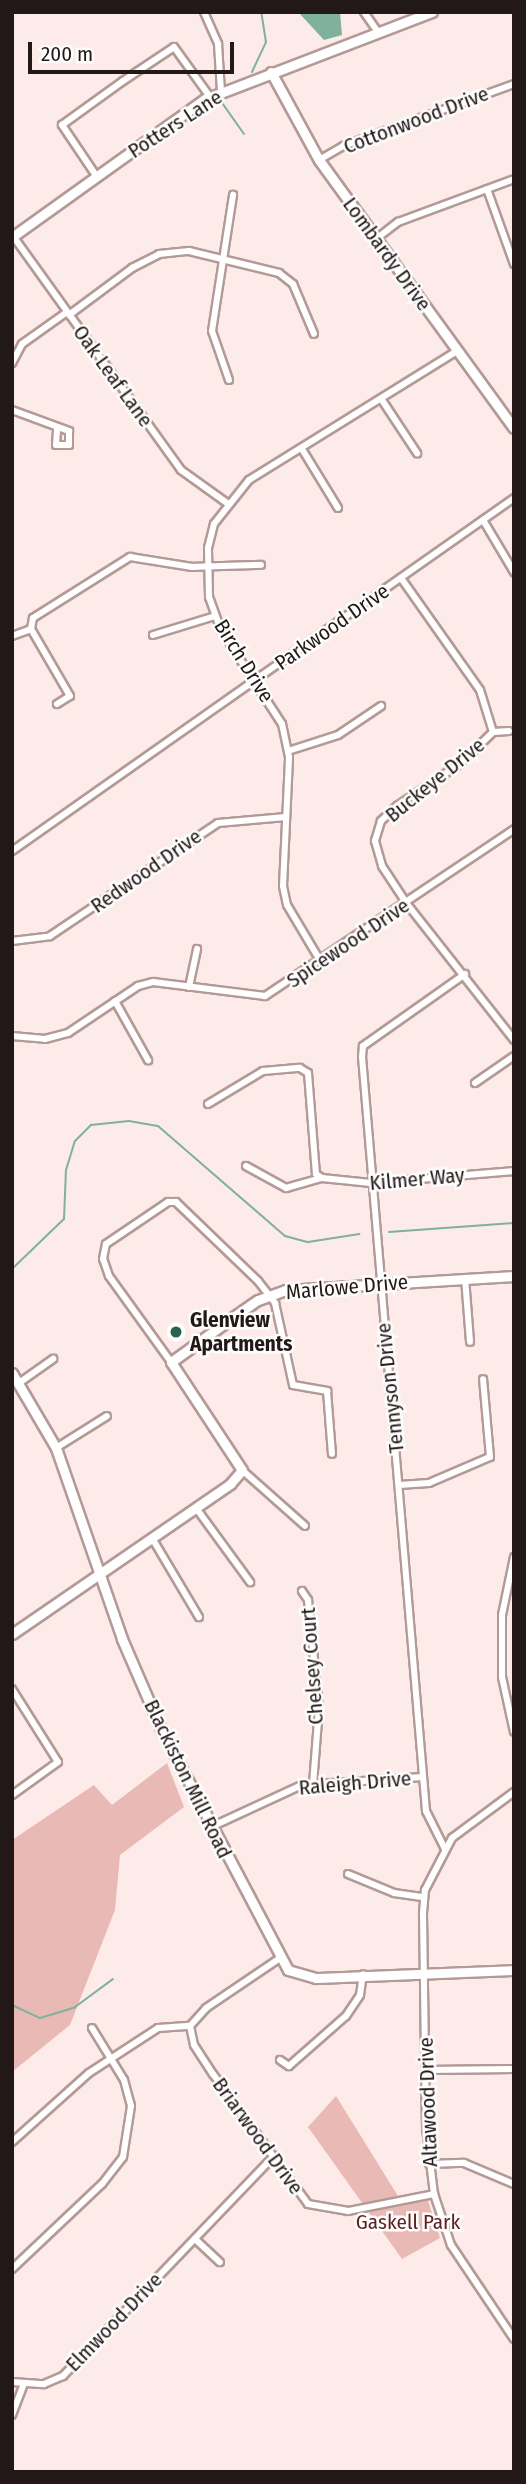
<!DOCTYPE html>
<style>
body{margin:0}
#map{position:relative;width:526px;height:2484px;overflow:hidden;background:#fdebea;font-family:"Fira Sans Condensed",sans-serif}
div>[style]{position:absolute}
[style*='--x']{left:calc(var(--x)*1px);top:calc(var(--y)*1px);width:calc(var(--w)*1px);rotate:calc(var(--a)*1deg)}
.green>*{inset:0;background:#e9bab5}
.water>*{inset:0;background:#7fb19d}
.stream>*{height:2px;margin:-1px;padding:0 1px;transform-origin:1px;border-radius:1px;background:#7fb19d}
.roads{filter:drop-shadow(2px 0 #b49a97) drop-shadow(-2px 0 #b49a97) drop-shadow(0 2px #b49a97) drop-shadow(0 -2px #b49a97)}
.street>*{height:6px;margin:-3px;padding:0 3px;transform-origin:3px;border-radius:3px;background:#fff}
.secondary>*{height:9px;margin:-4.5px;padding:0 4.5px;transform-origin:4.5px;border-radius:4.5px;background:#fff}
.dots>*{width:19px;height:19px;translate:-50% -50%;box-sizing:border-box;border:4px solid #fdfdfd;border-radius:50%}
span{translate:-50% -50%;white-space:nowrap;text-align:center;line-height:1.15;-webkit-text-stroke:5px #fdfdfd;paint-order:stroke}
.street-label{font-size:21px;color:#221817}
.poi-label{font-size:21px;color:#221817;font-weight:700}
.left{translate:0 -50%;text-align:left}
.park-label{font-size:21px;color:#5e211f}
.frame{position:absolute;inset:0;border:14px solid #221817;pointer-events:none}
.scale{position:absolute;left:28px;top:42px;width:206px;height:32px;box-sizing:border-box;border:4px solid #221817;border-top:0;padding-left:9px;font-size:21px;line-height:24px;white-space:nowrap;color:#221817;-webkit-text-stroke:5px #fdfdfd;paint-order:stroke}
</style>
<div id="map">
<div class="green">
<div style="clip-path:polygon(167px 1763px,184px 1807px,120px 1855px,115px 1910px,70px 2025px,12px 2072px,12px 1840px,94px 1785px,112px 1805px)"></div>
<div style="clip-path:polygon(336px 2096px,398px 2196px,425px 2191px,440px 2238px,402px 2259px,308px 2127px)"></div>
</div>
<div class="water">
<div style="clip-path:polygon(340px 12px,342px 35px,324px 40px,299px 13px)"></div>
</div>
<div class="stream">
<div style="--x:252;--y:72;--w:33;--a:-65"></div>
<div style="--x:266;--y:42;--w:30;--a:-99"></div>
<div style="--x:244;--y:134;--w:42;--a:-125.2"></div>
<div style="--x:220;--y:100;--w:33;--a:-21"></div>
<div style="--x:389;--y:1232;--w:125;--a:-4.1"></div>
<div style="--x:12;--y:1269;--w:72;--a:-43.9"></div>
<div style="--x:64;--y:1219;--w:49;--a:-87.7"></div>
<div style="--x:66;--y:1170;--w:30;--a:-73"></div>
<div style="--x:75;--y:1141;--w:23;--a:-45"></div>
<div style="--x:91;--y:1125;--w:38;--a:-6"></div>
<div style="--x:129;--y:1121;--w:29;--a:10"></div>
<div style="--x:158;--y:1126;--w:168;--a:40.9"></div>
<div style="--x:285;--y:1236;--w:24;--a:15"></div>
<div style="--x:308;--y:1242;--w:52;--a:-8.9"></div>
<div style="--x:12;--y:2005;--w:31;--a:25"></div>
<div style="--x:40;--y:2018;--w:37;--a:-17"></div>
<div style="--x:75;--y:2007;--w:47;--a:-36.4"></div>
</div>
<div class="roads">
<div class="street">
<div style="--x:204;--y:12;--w:35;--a:66"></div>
<div style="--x:218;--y:44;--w:48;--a:86.4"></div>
<div style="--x:364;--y:12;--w:24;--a:55"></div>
<div style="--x:319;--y:160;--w:28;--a:-30"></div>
<div style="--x:343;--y:146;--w:182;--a:-19.9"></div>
<div style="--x:97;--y:177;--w:63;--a:-123.9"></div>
<div style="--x:62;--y:125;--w:75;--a:-35.8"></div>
<div style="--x:123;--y:81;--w:61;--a:-33.7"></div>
<div style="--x:174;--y:47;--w:62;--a:54.2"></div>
<div style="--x:487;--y:189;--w:80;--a:70.2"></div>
<div style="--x:13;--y:236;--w:288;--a:54.3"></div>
<div style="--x:181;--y:470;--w:57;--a:35.7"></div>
<div style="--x:376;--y:239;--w:28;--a:-38"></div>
<div style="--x:398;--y:222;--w:124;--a:-20.3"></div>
<div style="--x:69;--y:315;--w:79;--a:-36.7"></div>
<div style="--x:132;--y:268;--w:30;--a:-27"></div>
<div style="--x:159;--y:254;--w:30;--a:-6"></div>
<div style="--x:189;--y:251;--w:93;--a:13.7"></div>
<div style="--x:279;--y:273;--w:18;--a:38"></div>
<div style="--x:293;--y:284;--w:54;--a:67.2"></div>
<div style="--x:12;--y:363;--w:21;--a:-62"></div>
<div style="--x:22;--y:344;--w:55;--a:-35.4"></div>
<div style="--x:229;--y:380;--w:52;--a:-109.1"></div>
<div style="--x:212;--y:331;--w:138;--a:-81.2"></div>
<div style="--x:382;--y:400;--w:64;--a:56.6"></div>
<div style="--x:12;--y:410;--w:61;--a:20.2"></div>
<div style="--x:69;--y:431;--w:14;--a:90"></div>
<div style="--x:69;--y:445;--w:13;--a:180"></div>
<div style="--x:56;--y:445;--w:15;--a:-86"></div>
<div style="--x:302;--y:449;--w:69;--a:58.6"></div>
<div style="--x:483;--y:520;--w:61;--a:59.2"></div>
<div style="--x:401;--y:578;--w:137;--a:54.8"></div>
<div style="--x:480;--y:690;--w:44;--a:72.8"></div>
<div style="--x:493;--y:732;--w:45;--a:135.9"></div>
<div style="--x:461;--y:763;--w:77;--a:146.1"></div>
<div style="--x:397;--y:806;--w:22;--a:137"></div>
<div style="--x:381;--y:821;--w:21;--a:107"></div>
<div style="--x:375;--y:841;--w:26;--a:74"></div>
<div style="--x:382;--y:866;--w:45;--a:56.7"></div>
<div style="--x:407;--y:904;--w:173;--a:51.8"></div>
<div style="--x:153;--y:635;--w:65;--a:-17"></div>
<div style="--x:12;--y:636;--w:20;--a:-20"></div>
<div style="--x:57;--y:704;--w:15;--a:-32"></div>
<div style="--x:70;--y:696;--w:78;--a:-120.2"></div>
<div style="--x:31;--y:629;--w:11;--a:-80"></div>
<div style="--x:33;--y:618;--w:115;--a:-32.2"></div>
<div style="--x:130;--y:557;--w:63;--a:9.2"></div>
<div style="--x:192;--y:567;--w:69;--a:-1.7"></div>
<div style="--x:493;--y:732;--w:16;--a:-4"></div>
<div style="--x:288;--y:751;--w:52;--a:-17.7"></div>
<div style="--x:338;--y:735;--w:52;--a:-34"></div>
<div style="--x:12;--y:851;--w:614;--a:-35.11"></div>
<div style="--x:12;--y:941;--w:38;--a:-7"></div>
<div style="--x:50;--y:936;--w:202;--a:-33.9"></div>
<div style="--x:218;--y:823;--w:68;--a:-5"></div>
<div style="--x:321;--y:962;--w:66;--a:-120.8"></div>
<div style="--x:287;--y:905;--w:19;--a:-102"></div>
<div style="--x:283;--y:886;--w:129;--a:-87.3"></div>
<div style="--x:289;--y:757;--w:34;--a:-102"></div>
<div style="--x:282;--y:724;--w:112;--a:-123"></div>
<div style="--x:221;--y:630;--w:35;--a:-110"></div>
<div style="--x:209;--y:597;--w:49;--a:-91.2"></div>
<div style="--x:208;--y:548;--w:25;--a:-76"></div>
<div style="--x:214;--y:524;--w:56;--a:-51.5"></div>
<div style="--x:249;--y:480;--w:245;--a:-31.8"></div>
<div style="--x:189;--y:987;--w:39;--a:-78"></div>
<div style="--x:115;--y:1001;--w:68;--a:60.8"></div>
<div style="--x:12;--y:1036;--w:33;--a:5"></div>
<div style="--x:45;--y:1039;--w:24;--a:-15"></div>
<div style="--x:68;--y:1033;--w:84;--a:-33.9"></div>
<div style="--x:138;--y:986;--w:16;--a:-15"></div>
<div style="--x:153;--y:982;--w:113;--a:7.1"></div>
<div style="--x:265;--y:996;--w:300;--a:-33.8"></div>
<div style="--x:475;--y:1083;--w:47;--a:-34.7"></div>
<div style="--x:208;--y:1104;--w:64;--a:-31"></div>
<div style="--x:263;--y:1071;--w:37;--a:-5"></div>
<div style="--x:300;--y:1068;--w:9;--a:32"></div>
<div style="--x:308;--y:1073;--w:101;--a:85.5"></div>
<div style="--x:316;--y:1174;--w:7;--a:34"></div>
<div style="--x:246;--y:1166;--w:46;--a:28.8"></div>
<div style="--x:286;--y:1188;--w:37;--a:-16"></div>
<div style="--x:322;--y:1178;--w:49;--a:5.8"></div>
<div style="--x:371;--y:1183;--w:144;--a:-4.8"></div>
<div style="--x:465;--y:1278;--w:64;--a:85.5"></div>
<div style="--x:171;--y:1362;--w:106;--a:-125.8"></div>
<div style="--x:109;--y:1276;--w:18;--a:-109"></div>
<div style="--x:103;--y:1259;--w:15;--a:-79"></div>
<div style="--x:106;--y:1244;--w:75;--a:-34.1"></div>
<div style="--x:168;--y:1202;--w:8;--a:0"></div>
<div style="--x:176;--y:1202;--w:114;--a:43.9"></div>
<div style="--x:258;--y:1281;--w:28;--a:52"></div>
<div style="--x:275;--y:1303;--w:84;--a:77.6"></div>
<div style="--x:293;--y:1385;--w:35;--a:10"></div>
<div style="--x:327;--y:1391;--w:63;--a:85.5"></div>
<div style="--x:19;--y:1383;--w:42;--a:-35.2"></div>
<div style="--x:56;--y:1448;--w:60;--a:-32.1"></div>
<div style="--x:242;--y:1470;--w:84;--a:41.6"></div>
<div style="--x:399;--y:1485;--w:30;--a:-4"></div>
<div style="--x:429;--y:1483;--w:66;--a:-23.1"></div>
<div style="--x:490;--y:1457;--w:78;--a:-95.1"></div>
<div style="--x:196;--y:1508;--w:92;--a:53.9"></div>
<div style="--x:152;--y:1538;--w:92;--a:59.3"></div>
<div style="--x:514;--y:1557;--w:59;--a:101.7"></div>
<div style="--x:502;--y:1615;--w:62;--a:90"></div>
<div style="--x:502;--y:1677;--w:56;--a:77.7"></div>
<div style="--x:302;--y:1591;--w:11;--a:56"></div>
<div style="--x:308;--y:1600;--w:109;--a:84.2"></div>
<div style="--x:319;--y:1708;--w:76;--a:94.5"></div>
<div style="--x:12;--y:1689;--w:86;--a:57.8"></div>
<div style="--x:58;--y:1762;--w:57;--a:144.3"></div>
<div style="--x:514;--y:1792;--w:77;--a:143.4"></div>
<div style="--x:452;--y:1838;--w:59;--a:117.4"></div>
<div style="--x:425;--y:1890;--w:24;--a:95"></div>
<div style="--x:423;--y:1914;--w:214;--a:89.2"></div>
<div style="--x:426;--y:2128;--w:66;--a:83.1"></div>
<div style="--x:434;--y:2194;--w:54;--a:71.6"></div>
<div style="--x:451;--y:2245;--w:113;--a:56.2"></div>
<div style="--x:211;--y:1827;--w:100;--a:-24.8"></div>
<div style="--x:302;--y:1785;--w:121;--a:-3.8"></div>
<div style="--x:445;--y:1849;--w:42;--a:-116.6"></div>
<div style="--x:426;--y:1811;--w:757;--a:-94.85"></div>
<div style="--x:362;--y:1057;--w:11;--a:-85"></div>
<div style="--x:363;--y:1046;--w:125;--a:-35.2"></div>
<div style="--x:348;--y:1874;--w:50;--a:22.4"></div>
<div style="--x:394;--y:1893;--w:30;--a:8"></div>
<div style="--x:190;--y:2026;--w:19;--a:78"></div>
<div style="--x:194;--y:2045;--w:35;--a:57"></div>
<div style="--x:213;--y:2074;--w:161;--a:53.8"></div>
<div style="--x:308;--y:2204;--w:41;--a:9.9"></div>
<div style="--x:348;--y:2211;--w:88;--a:-11.2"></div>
<div style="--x:280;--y:2060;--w:11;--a:34"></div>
<div style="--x:289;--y:2066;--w:76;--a:-41.3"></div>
<div style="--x:346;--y:2016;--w:25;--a:-56"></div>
<div style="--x:360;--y:1995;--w:21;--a:-82"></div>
<div style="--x:426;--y:2070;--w:88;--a:-0.7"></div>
<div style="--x:12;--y:2142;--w:103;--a:-41.9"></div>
<div style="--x:89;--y:2073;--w:82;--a:-33.1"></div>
<div style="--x:158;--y:2028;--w:32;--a:-4"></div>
<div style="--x:190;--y:2026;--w:24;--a:-48"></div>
<div style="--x:206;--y:2008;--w:89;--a:-34"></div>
<div style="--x:429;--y:2164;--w:35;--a:-2"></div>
<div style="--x:464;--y:2163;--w:54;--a:22.8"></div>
<div style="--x:195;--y:2239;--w:34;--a:43"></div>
<div style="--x:12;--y:2269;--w:124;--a:-43.4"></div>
<div style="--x:102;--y:2184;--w:34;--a:-52"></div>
<div style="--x:123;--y:2157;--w:52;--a:-81.1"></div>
<div style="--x:131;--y:2106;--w:27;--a:-105"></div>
<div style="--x:124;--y:2080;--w:61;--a:-121.6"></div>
<div style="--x:12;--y:2382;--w:32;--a:4"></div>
<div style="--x:44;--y:2384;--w:21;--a:-23"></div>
<div style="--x:63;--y:2376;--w:302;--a:-46.2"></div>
<div style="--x:12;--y:2415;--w:33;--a:-69"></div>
</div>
<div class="secondary">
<div style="--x:271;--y:72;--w:100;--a:61.4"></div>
<div style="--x:319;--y:160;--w:331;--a:54"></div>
<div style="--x:12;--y:237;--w:237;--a:-35.6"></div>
<div style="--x:205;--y:99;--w:243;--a:-21"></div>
<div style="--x:12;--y:1373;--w:87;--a:59.6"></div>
<div style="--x:56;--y:1448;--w:202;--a:70.9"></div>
<div style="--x:122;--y:1639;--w:98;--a:66.6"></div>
<div style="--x:161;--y:1729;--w:272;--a:62.2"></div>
<div style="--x:288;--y:1970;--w:29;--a:16"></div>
<div style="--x:316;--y:1978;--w:198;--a:-2.3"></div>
<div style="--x:12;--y:1634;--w:265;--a:-34.5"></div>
<div style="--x:230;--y:1484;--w:18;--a:-49"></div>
<div style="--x:242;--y:1470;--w:129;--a:-123.3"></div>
<div style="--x:171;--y:1362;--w:72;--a:-35.9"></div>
<div style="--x:229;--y:1320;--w:35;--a:-35"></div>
<div style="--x:258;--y:1300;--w:30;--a:-20"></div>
<div style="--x:286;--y:1290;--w:228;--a:-3.5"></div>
</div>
</div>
<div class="dots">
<div style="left:176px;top:1332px;background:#28644f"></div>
</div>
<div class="street-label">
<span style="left:416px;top:120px;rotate:-21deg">Cottonwood Drive</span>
<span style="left:175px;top:124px;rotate:-33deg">Potters Lane</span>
<span style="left:387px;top:254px;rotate:54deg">Lombardy Drive</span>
<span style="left:113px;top:376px;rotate:54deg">Oak Leaf Lane</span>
<span style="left:332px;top:627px;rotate:-35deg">Parkwood Drive</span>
<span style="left:244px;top:661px;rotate:58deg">Birch Drive</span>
<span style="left:435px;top:780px;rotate:-39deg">Buckeye Drive</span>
<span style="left:146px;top:871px;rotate:-35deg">Redwood Drive</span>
<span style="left:348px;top:943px;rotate:-34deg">Spicewood Drive</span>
<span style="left:417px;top:1179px;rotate:-5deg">Kilmer Way</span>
<span style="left:347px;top:1287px;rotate:-5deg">Marlowe Drive</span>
<span style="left:390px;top:1388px;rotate:-96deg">Tennyson Drive</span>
<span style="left:312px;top:1666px;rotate:-94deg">Chelsey Court</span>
<span style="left:188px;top:1779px;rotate:64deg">Blackiston Mill Road</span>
<span style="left:355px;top:1783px;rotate:-5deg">Raleigh Drive</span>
<span style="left:428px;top:2102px;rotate:-92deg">Altawood Drive</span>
<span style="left:258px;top:2136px;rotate:54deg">Briarwood Drive</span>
<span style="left:114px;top:2322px;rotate:-46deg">Elmwood Drive</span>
</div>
<div class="poi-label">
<span class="left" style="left:190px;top:1332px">Glenview<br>Apartments</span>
</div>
<div class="park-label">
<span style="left:408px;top:2222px">Gaskell Park</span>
</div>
<div class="frame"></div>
<div class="scale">200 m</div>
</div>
